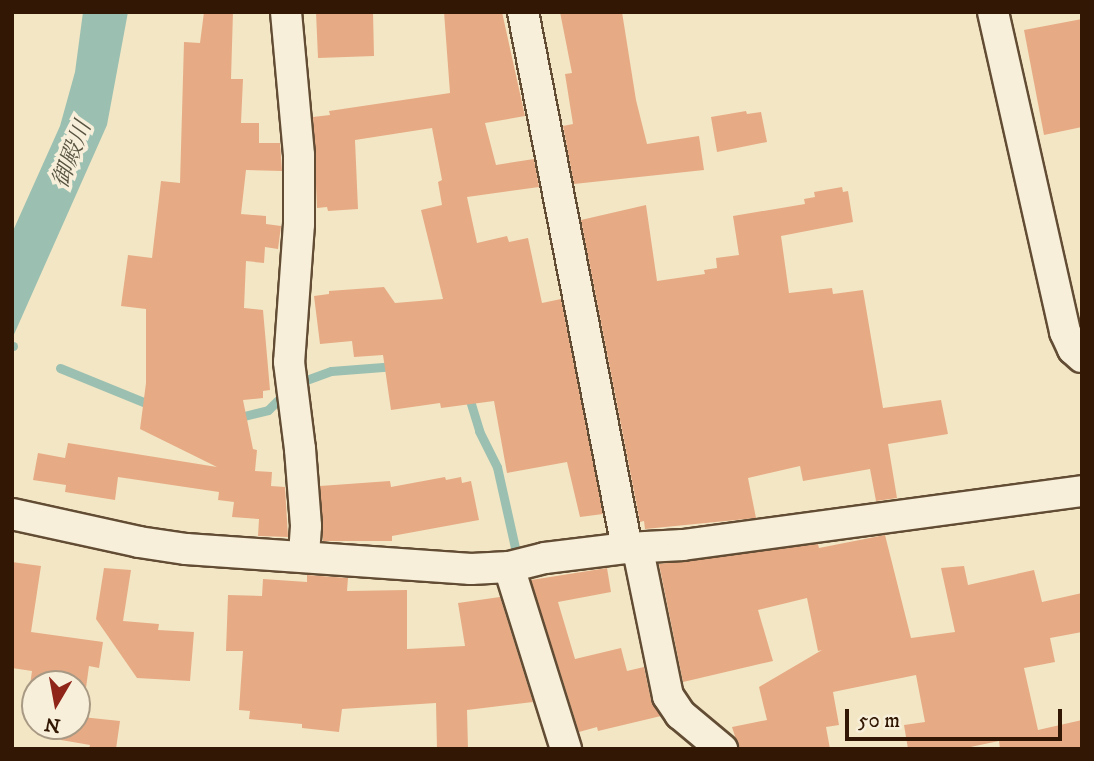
<!DOCTYPE html>
<meta charset="utf-8">
<style>
body{margin:0}
#map{position:relative;width:1094px;height:761px;overflow:hidden;background:#f3e6c4;font-family:"IM FELL DW Pica","Noto Serif JP",serif}
div>[style]{position:absolute}
[style*='--x']{left:calc(var(--x)*1px);top:calc(var(--y)*1px);width:calc(var(--w)*1px);rotate:calc(var(--a)*1deg)}
.water>*{inset:0;background:#9bc0b1}
.stream>*{height:9px;margin:-4.5px;padding:0 4.5px;transform-origin:4.5px;border-radius:4.5px;background:#9bc0b1}
.building>*{inset:0;background:#e6ab85}
.roads{filter:drop-shadow(2px 0 #624c34) drop-shadow(-2px 0 #624c34) drop-shadow(0 2px #624c34) drop-shadow(0 -2px #624c34)}
.minor>*{height:30px;margin:-15px;padding:0 15px;transform-origin:15px;border-radius:15px;background:#f7efd9}
span{translate:-50% -50%;white-space:nowrap;text-align:center;line-height:1.15;-webkit-text-stroke:7px #f7efd9;paint-order:stroke}
.water-label{font-size:23px;color:#575341;font-style:italic}
.frame{position:absolute;inset:0;border:14px solid #321804;pointer-events:none}
.north{position:absolute;left:21px;top:670px;width:70px;height:70px;box-sizing:border-box;background:#f7efd9;border:2px solid #a89984;border-radius:50%;rotate:190deg;font-size:19px;font-weight:700;line-height:28px;text-align:center;color:#321804}
.north::after{content:'';display:block;margin:auto;width:24px;height:32px;background:#8f2418;clip-path:polygon(50% 0,100% 100%,50% 72%,0 100%)}
.scale{position:absolute;left:845px;top:709px;width:217px;height:32px;box-sizing:border-box;border:4px solid #321804;border-top:0;padding-left:9px;font-size:21px;line-height:24px;white-space:nowrap;color:#321804;-webkit-text-stroke:5px #f7efd9;paint-order:stroke}
</style>
<div id="map">
<div class="water">
<div style="clip-path:polygon(83px 12px,128px 12px,107px 125px,12px 339px,12px 233px,60px 126px,75px 72px)"></div>
</div>
<div class="stream">
<div style="--x:12;--y:346;--w:1;--a:0"></div>
<div style="--x:60;--y:368;--w:100;--a:22.2"></div>
<div style="--x:298;--y:383;--w:35;--a:-20"></div>
<div style="--x:331;--y:371;--w:65;--a:-4.4"></div>
<div style="--x:468;--y:394;--w:39;--a:73"></div>
<div style="--x:479;--y:431;--w:40;--a:63.4"></div>
<div style="--x:497;--y:467;--w:87;--a:77.4"></div>
<div style="--x:236;--y:418;--w:33;--a:-14"></div>
<div style="--x:268;--y:410;--w:25;--a:-45"></div>
</div>
<div class="building">
<div style="clip-path:polygon(204px 12px,233px 12px,231px 79px,243px 79px,241px 123px,259px 123px,259px 143px,280px 143px,282px 171px,246px 170px,241px 214px,266px 216px,266px 224px,281px 226px,278px 249px,265px 247px,264px 263px,246px 261px,244px 308px,263px 310px,270px 390px,263px 391px,263px 398px,243px 400px,253px 449px,257px 450px,255px 471px,272px 472px,271px 486px,285px 487px,288px 537px,258px 536px,259px 519px,232px 517px,234px 502px,218px 500px,219px 492px,118px 477px,115px 500px,65px 492px,66px 485px,33px 480px,38px 453px,65px 458px,68px 443px,217px 467px,140px 429px,146px 383px,146px 309px,121px 306px,128px 255px,152px 258px,161px 181px,180px 183px,184px 42px,200px 43px)"></div>
<div style="clip-path:polygon(316px 12px,373px 12px,374px 56px,318px 58px)"></div>
<div style="clip-path:polygon(444px 12px,502px 12px,525px 116px,485px 123px,496px 165px,534px 159px,539px 187px,467px 197px,477px 243px,507px 236px,509px 242px,528px 238px,542px 303px,561px 299px,603px 514px,580px 517px,567px 462px,507px 473px,494px 401px,441px 408px,440px 403px,391px 410px,383px 355px,354px 357px,352px 341px,320px 344px,314px 296px,329px 294px,329px 291px,384px 287px,395px 303px,443px 299px,421px 210px,442px 205px,438px 182px,442px 180px,432px 128px,355px 140px,358px 209px,328px 211px,327px 207px,317px 208px,313px 117px,330px 115px,329px 111px,450px 93px)"></div>
<div style="clip-path:polygon(560px 12px,622px 12px,636px 100px,647px 144px,699px 136px,704px 170px,574px 184px,563px 126px,573px 124px,565px 74px,572px 73px)"></div>
<div style="clip-path:polygon(1082px 19px,1082px 127px,1044px 135px,1024px 30px)"></div>
<div style="clip-path:polygon(746px 111px,747px 114px,761px 112px,767px 142px,717px 152px,711px 117px)"></div>
<div style="clip-path:polygon(842px 187px,843px 192px,848px 191px,853px 222px,781px 236px,789px 293px,832px 288px,833px 294px,863px 290px,883px 408px,941px 400px,948px 434px,888px 444px,897px 498px,876px 501px,870px 469px,803px 481px,800px 466px,748px 478px,756px 518px,645px 529px,644px 521px,640px 522px,581px 220px,646px 205px,657px 281px,705px 274px,704px 270px,717px 268px,716px 258px,739px 255px,733px 216px,805px 204px,804px 199px,815px 197px,814px 192px)"></div>
<div style="clip-path:polygon(445px 477px,446px 480px,461px 477px,462px 483px,471px 481px,479px 520px,392px 536px,392px 541px,323px 541px,320px 486px,390px 481px,391px 487px)"></div>
<div style="clip-path:polygon(885px 535px,911px 638px,955px 632px,941px 568px,964px 566px,968px 585px,1034px 570px,1042px 602px,1082px 593px,1082px 632px,1050px 638px,1055px 662px,1024px 668px,1038px 730px,1082px 720px,1082px 749px,1000px 749px,999px 741px,961px 749px,908px 749px,904px 725px,925px 722px,916px 675px,833px 692px,839px 725px,826px 727px,830px 749px,739px 749px,732px 727px,767px 720px,759px 687px,822px 650px,818px 651px,807px 598px,758px 610px,773px 661px,683px 682px,659px 564px,818px 544px,819px 548px)"></div>
<div style="clip-path:polygon(12px 562px,41px 566px,31px 632px,103px 642px,99px 668px,89px 666px,82px 717px,120px 721px,116px 749px,89px 749px,90px 745px,61px 740px,62px 733px,46px 732px,47px 726px,77px 726px,77px 684px,35px 684px,33px 693px,34px 686px,30px 685px,32px 671px,12px 668px)"></div>
<div style="clip-path:polygon(104px 568px,131px 570px,123px 621px,159px 624px,158px 630px,194px 632px,190px 681px,137px 678px,96px 619px)"></div>
<div style="clip-path:polygon(607px 568px,611px 592px,558px 602px,575px 659px,621px 648px,627px 671px,644px 667px,651px 700px,661px 716px,598px 731px,597px 727px,579px 732px,531px 580px)"></div>
<div style="clip-path:polygon(307px 575px,348px 578px,347px 591px,407px 590px,407px 649px,465px 646px,458px 603px,500px 597px,533px 702px,467px 710px,468px 749px,437px 749px,436px 703px,342px 709px,339px 732px,302px 728px,302px 724px,249px 719px,250px 711px,239px 710px,243px 651px,226px 651px,228px 595px,262px 596px,263px 579px,307px 582px)"></div>
</div>
<div class="roads">
<div class="minor">
<div style="--x:286;--y:12;--w:144;--a:84.8"></div>
<div style="--x:299;--y:155;--w:69;--a:90"></div>
<div style="--x:299;--y:224;--w:138;--a:94.1"></div>
<div style="--x:289;--y:362;--w:88;--a:82.8"></div>
<div style="--x:300;--y:449;--w:77;--a:85.5"></div>
<div style="--x:306;--y:526;--w:31;--a:94"></div>
<div style="--x:523;--y:12;--w:546;--a:79.02"></div>
<div style="--x:993;--y:12;--w:328;--a:77.3"></div>
<div style="--x:1065;--y:332;--w:19;--a:65"></div>
<div style="--x:1073;--y:349;--w:12;--a:42"></div>
<div style="--x:12;--y:514;--w:130;--a:12.4"></div>
<div style="--x:139;--y:542;--w:48;--a:8.5"></div>
<div style="--x:186;--y:549;--w:286;--a:4"></div>
<div style="--x:471;--y:569;--w:38;--a:-3"></div>
<div style="--x:509;--y:567;--w:191;--a:72.6"></div>
<div style="--x:638;--y:550;--w:149;--a:78.4"></div>
<div style="--x:668;--y:696;--w:22;--a:56"></div>
<div style="--x:680;--y:714;--w:55;--a:39.8"></div>
<div style="--x:509;--y:567;--w:37;--a:-14"></div>
<div style="--x:545;--y:558;--w:83;--a:-7"></div>
<div style="--x:627;--y:548;--w:56;--a:-3.1"></div>
<div style="--x:683;--y:545;--w:403;--a:-7.7"></div>
</div>
</div>
<div class="water-label">
<span style="left:73px;top:155px;rotate:-69deg">御殿川</span>
</div>
<div class="frame"></div>
<div class="north">N</div>
<div class="scale">50 m</div>
</div>
